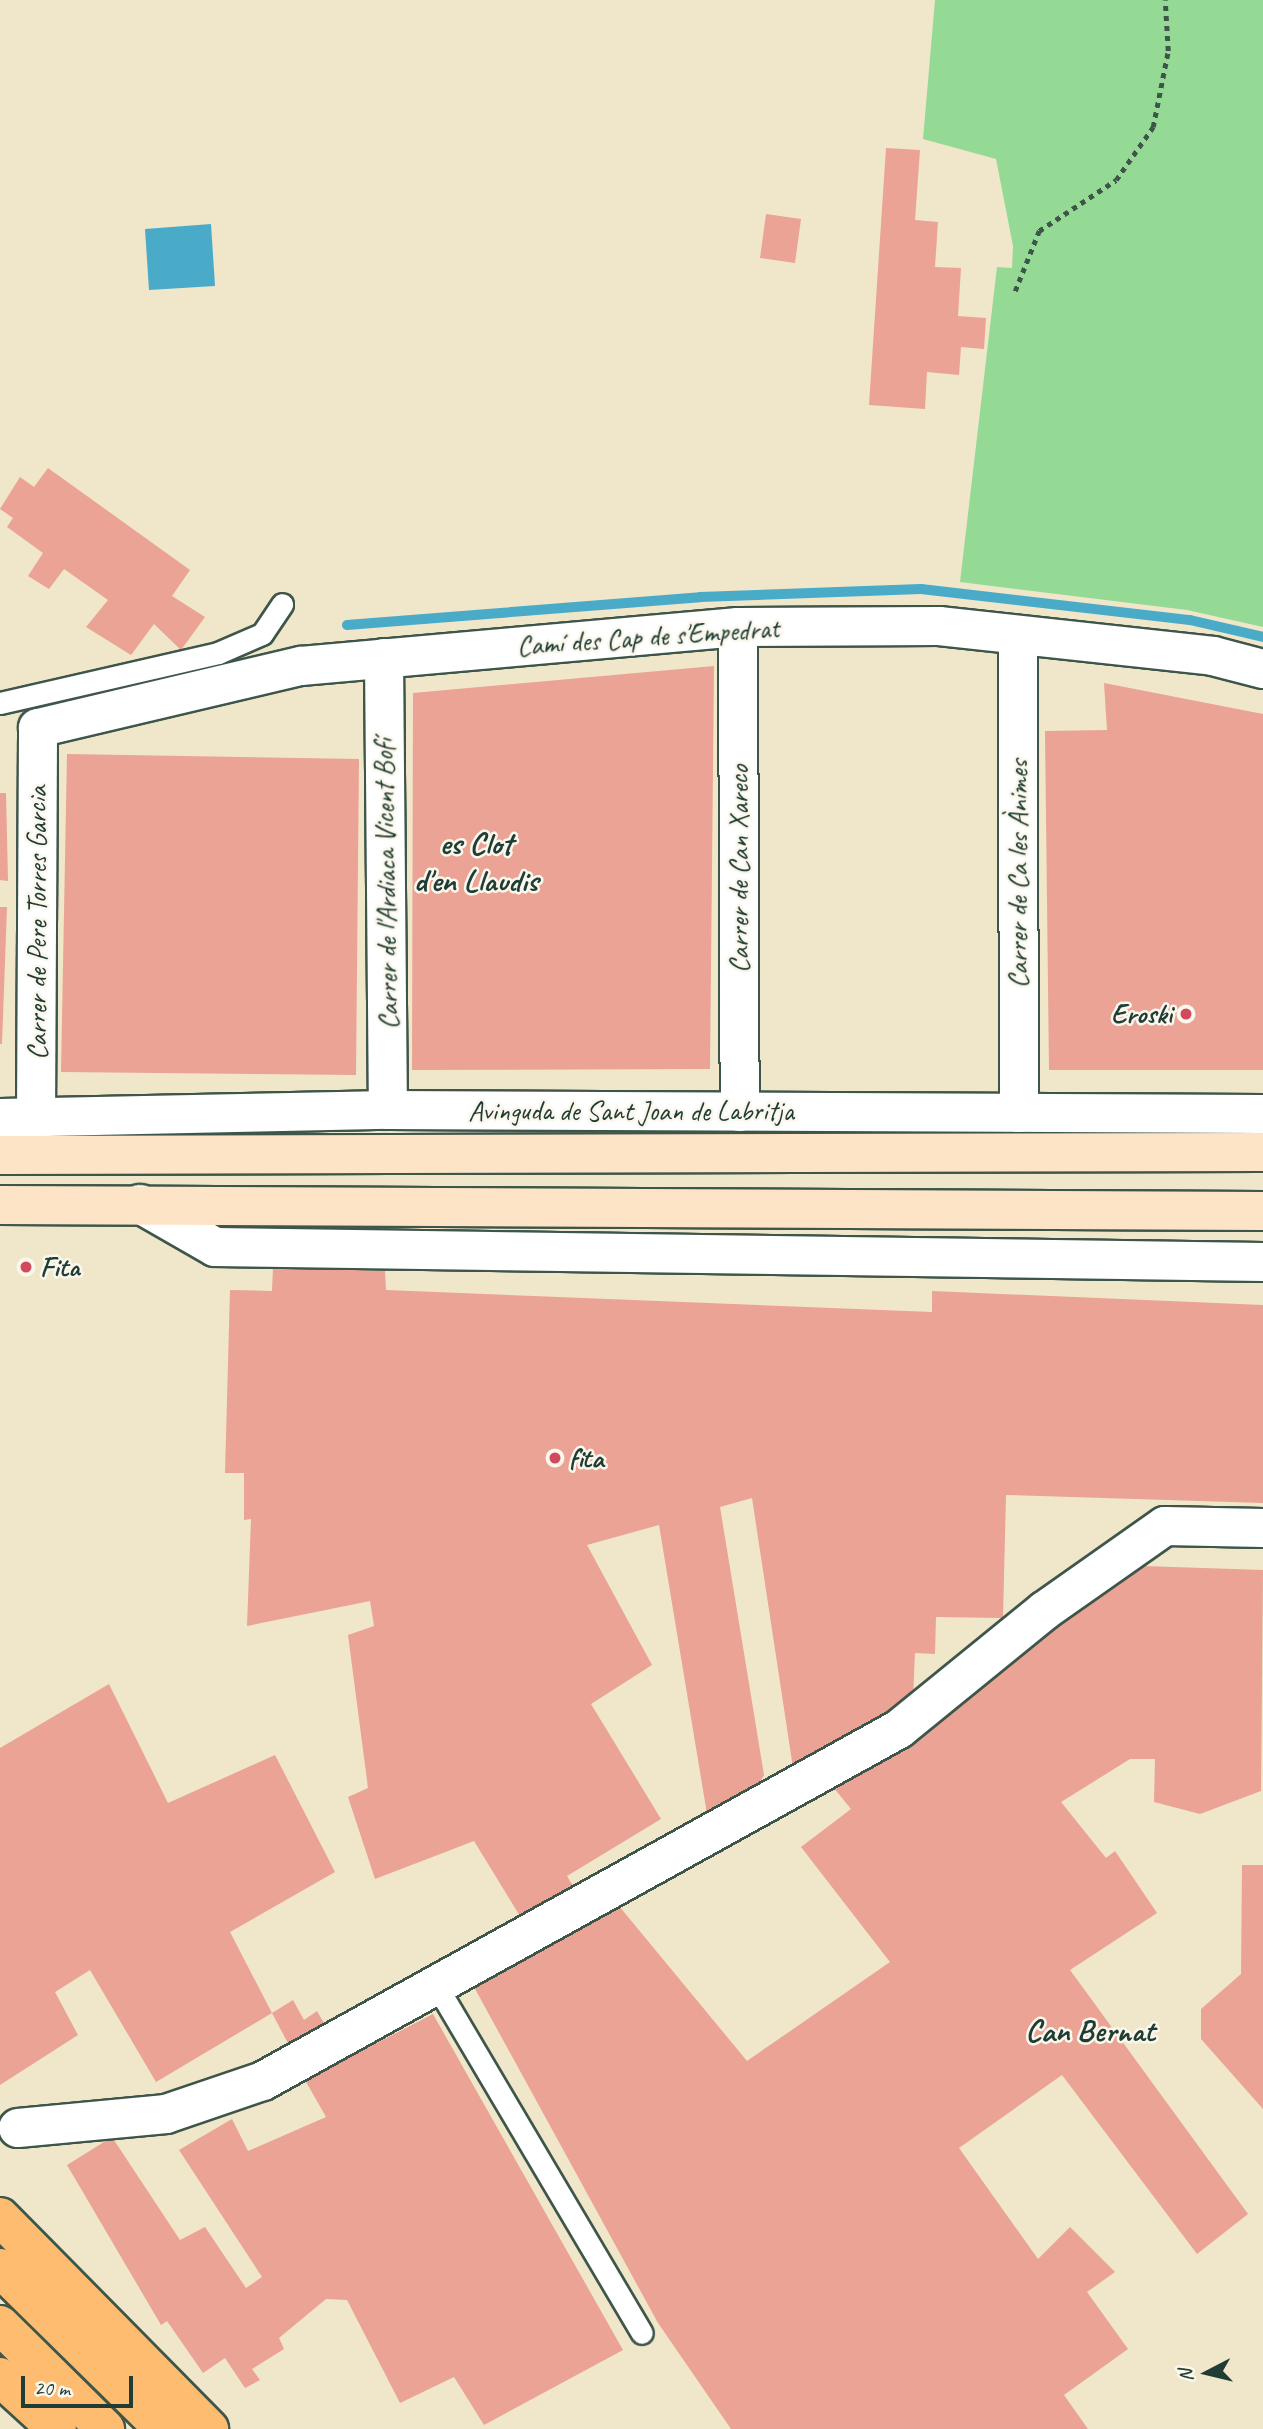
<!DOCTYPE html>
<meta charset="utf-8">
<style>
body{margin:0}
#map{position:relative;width:1263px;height:2429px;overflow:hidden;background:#f0e6ca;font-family:Caveat,sans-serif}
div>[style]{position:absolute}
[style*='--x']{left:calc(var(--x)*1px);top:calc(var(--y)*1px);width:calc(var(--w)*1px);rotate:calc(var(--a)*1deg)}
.green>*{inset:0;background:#95da94}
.water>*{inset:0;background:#49abc8}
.stream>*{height:10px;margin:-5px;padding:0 5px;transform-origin:5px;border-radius:5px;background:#49abc8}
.building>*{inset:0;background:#eaa395}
.path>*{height:4.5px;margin-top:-2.25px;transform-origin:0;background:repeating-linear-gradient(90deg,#3e564a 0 5px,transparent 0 10px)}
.roads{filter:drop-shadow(2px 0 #3e564a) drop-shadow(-2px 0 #3e564a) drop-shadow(0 2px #3e564a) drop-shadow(0 -2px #3e564a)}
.service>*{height:21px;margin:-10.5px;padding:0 10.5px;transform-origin:10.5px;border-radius:10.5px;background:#fff}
.minor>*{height:38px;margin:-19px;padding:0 19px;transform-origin:19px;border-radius:19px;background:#fff}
.secondary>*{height:38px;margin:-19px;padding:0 19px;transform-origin:19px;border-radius:19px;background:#fee4c6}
.trunk>*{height:38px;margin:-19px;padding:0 19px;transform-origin:19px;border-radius:19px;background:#fdbc70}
.dots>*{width:19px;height:19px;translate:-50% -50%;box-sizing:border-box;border:4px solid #fbf7ec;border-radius:50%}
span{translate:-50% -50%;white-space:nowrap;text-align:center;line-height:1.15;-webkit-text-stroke:5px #fbf7ec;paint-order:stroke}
.street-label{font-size:28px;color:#1f3d34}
.poi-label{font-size:28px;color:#1f3d34;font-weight:700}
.right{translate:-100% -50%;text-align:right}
.left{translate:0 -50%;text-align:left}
.quarter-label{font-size:32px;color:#1f3d34;font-weight:700}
.north{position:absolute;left:1172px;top:2338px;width:70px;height:70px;-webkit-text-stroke:5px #fbf7ec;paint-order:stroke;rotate:263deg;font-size:19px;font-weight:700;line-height:28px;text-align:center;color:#1f3d34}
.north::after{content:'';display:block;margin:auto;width:24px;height:32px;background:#1f3d34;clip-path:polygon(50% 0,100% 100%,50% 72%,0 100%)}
.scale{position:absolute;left:21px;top:2376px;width:112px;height:32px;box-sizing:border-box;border:4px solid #1f3d34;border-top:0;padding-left:9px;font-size:21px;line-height:24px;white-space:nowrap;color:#1f3d34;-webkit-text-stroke:5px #fbf7ec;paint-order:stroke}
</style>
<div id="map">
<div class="green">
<div style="clip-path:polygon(935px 0,1263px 0,1263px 627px,1187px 610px,960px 582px,997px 267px,1012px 268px,1013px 246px,996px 159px,923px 139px)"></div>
</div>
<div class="water">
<div style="clip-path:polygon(211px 224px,215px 286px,149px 290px,145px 229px)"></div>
</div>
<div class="stream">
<div style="--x:347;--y:625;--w:354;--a:-4.5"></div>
<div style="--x:700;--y:597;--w:221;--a:-2.1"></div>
<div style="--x:921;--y:589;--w:271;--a:6.6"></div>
<div style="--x:1190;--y:620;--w:75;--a:13.1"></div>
</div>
<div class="building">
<div style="clip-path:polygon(886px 148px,920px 150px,915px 220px,938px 222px,935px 267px,961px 268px,958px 316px,986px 318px,984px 349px,961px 347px,959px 375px,927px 372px,925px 409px,869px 405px)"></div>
<div style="clip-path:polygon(766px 214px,801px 219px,795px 263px,760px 258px)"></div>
<div style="clip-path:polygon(48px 468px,190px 570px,172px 596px,205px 617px,181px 650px,154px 624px,131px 655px,86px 627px,108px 600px,64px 569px,49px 589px,28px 576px,43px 553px,7px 527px,13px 518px,0 509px,20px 477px,34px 487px)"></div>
<div style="clip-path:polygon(714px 666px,710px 1069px,412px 1070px,413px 693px)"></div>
<div style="clip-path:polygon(1104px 683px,1263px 714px,1263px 1070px,1049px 1070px,1045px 731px,1107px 730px)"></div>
<div style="clip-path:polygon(67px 754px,359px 759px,356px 1075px,61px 1072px)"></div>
<div style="clip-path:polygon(0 793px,6px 793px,8px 881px,0 880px)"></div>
<div style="clip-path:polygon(0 907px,7px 907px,2px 1044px,0 1044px)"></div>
<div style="clip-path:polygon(273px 1267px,385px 1271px,386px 1290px,932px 1312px,932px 1291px,1263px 1305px,1263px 1503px,1006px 1495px,1003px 1618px,936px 1617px,935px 1654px,915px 1653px,913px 1698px,793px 1768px,752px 1498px,720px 1507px,764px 1775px,751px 1797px,707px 1814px,659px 1525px,587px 1545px,652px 1665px,591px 1704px,661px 1819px,567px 1876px,577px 1893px,523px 1921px,474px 1841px,375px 1879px,348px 1797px,368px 1788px,348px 1635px,374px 1626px,370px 1601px,247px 1626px,251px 1519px,244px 1520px,244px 1473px,225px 1473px,230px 1290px,272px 1291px)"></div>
<div style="clip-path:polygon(1143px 1566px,1263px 1570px,1261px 1791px,1200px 1814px,1154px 1802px,1155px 1759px,1130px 1759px,1061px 1802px,1106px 1858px,1115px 1851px,1157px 1913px,1070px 1970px,1248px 2214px,1197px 2254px,1062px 2075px,959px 2148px,1038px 2259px,1070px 2227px,1115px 2272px,1087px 2292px,1128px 2349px,1064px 2395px,1088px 2429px,731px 2429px,658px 2323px,474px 1987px,619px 1906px,747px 2061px,890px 1962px,801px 1847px,851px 1809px,833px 1787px,891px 1755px,1089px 1596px)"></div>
<div style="clip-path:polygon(109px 1684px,168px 1803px,275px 1755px,335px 1872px,230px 1932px,272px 2013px,156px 2082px,90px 1970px,55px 1992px,78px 2035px,0 2085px,0 1748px)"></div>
<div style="clip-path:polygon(1242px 1865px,1263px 1865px,1263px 2109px,1201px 2039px,1201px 2009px,1241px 1974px)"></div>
<div style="clip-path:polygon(293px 2000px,304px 2020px,317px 2011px,325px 2025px,290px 2047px,272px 2013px)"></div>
<div style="clip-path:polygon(433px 2014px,623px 2350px,484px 2425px,454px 2377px,400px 2403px,347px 2300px,326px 2299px,279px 2338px,284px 2349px,252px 2369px,260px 2380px,245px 2388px,225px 2358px,203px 2373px,167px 2321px,161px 2325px,67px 2165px,112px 2137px,180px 2240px,205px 2227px,246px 2288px,262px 2277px,179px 2150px,232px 2119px,248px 2151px,326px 2117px,305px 2080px)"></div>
</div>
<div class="path">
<div style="--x:1015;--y:291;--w:65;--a:-68.2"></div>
<div style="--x:1039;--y:231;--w:92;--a:-33.5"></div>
<div style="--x:1116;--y:180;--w:65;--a:-55.1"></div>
<div style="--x:1153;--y:127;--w:77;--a:-78.8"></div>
<div style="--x:1168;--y:51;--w:51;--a:-93.4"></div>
</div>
<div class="roads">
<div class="service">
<div style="--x:0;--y:703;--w:224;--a:-12.9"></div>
<div style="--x:218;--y:653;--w:48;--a:-23.4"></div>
<div style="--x:262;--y:634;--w:36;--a:-56"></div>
<div style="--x:436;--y:1985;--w:404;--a:59.4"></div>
</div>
<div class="minor">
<div style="--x:738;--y:627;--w:485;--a:89.8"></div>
<div style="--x:1018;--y:635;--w:478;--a:89.9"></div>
<div style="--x:384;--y:658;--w:452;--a:89.5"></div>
<div style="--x:36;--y:1117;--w:389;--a:-89.7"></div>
<div style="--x:38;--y:728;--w:270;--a:-13.3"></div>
<div style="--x:301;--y:666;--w:439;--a:-5.1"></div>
<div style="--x:738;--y:627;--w:201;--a:-0.3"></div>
<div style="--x:939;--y:626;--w:276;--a:6.2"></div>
<div style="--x:1213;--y:656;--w:52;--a:14.6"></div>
<div style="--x:0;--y:1118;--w:388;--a:-1.2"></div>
<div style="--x:388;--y:1110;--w:875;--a:0.26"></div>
<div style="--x:140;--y:1204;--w:86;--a:29.8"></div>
<div style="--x:215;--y:1247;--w:1048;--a:0.82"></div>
<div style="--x:18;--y:2128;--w:149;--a:-5.4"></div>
<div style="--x:166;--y:2114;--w:102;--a:-18.8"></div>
<div style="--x:263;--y:2081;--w:727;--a:-28.96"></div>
<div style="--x:899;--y:1729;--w:187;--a:-39.1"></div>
<div style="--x:1044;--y:1611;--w:148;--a:-35.1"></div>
<div style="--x:1165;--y:1526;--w:98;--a:1.2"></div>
</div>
<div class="secondary">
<div style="--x:0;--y:1155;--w:1263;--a:-0.14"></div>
<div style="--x:0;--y:1205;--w:1263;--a:0.27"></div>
</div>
<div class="trunk">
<div style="--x:0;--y:2217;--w:298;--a:45.4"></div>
<div style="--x:0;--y:2268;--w:230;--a:44.5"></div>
<div style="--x:0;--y:2325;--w:148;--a:44.7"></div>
<div style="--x:0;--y:2377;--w:77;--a:42.4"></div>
</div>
</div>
<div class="dots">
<div style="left:1186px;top:1014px;background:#d1495b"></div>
<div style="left:26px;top:1267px;background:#d1495b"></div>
<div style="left:555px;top:1458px;background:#d1495b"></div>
</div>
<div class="street-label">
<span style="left:648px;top:637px;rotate:-4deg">Camí des Cap de s'Empedrat</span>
<span style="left:739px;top:869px;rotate:-90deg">Carrer de Can Xareco</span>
<span style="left:1018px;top:874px;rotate:-90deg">Carrer de Ca les Ànimes</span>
<span style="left:386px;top:884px;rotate:-91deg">Carrer de l'Ardiaca Vicent Bofí</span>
<span style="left:37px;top:923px;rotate:-90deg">Carrer de Pere Torres Garcia</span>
<span style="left:631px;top:1111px">Avinguda de Sant Joan de Labritja</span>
</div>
<div class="poi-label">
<span class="right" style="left:1172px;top:1014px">Eroski</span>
<span class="left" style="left:40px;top:1267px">Fita</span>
<span class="left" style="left:569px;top:1458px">fita</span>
</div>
<div class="quarter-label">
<span style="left:476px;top:863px">es Clot<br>d'en Llaudis</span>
<span style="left:1090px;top:2031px">Can Bernat</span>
</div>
<div class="north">N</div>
<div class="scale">20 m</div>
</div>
